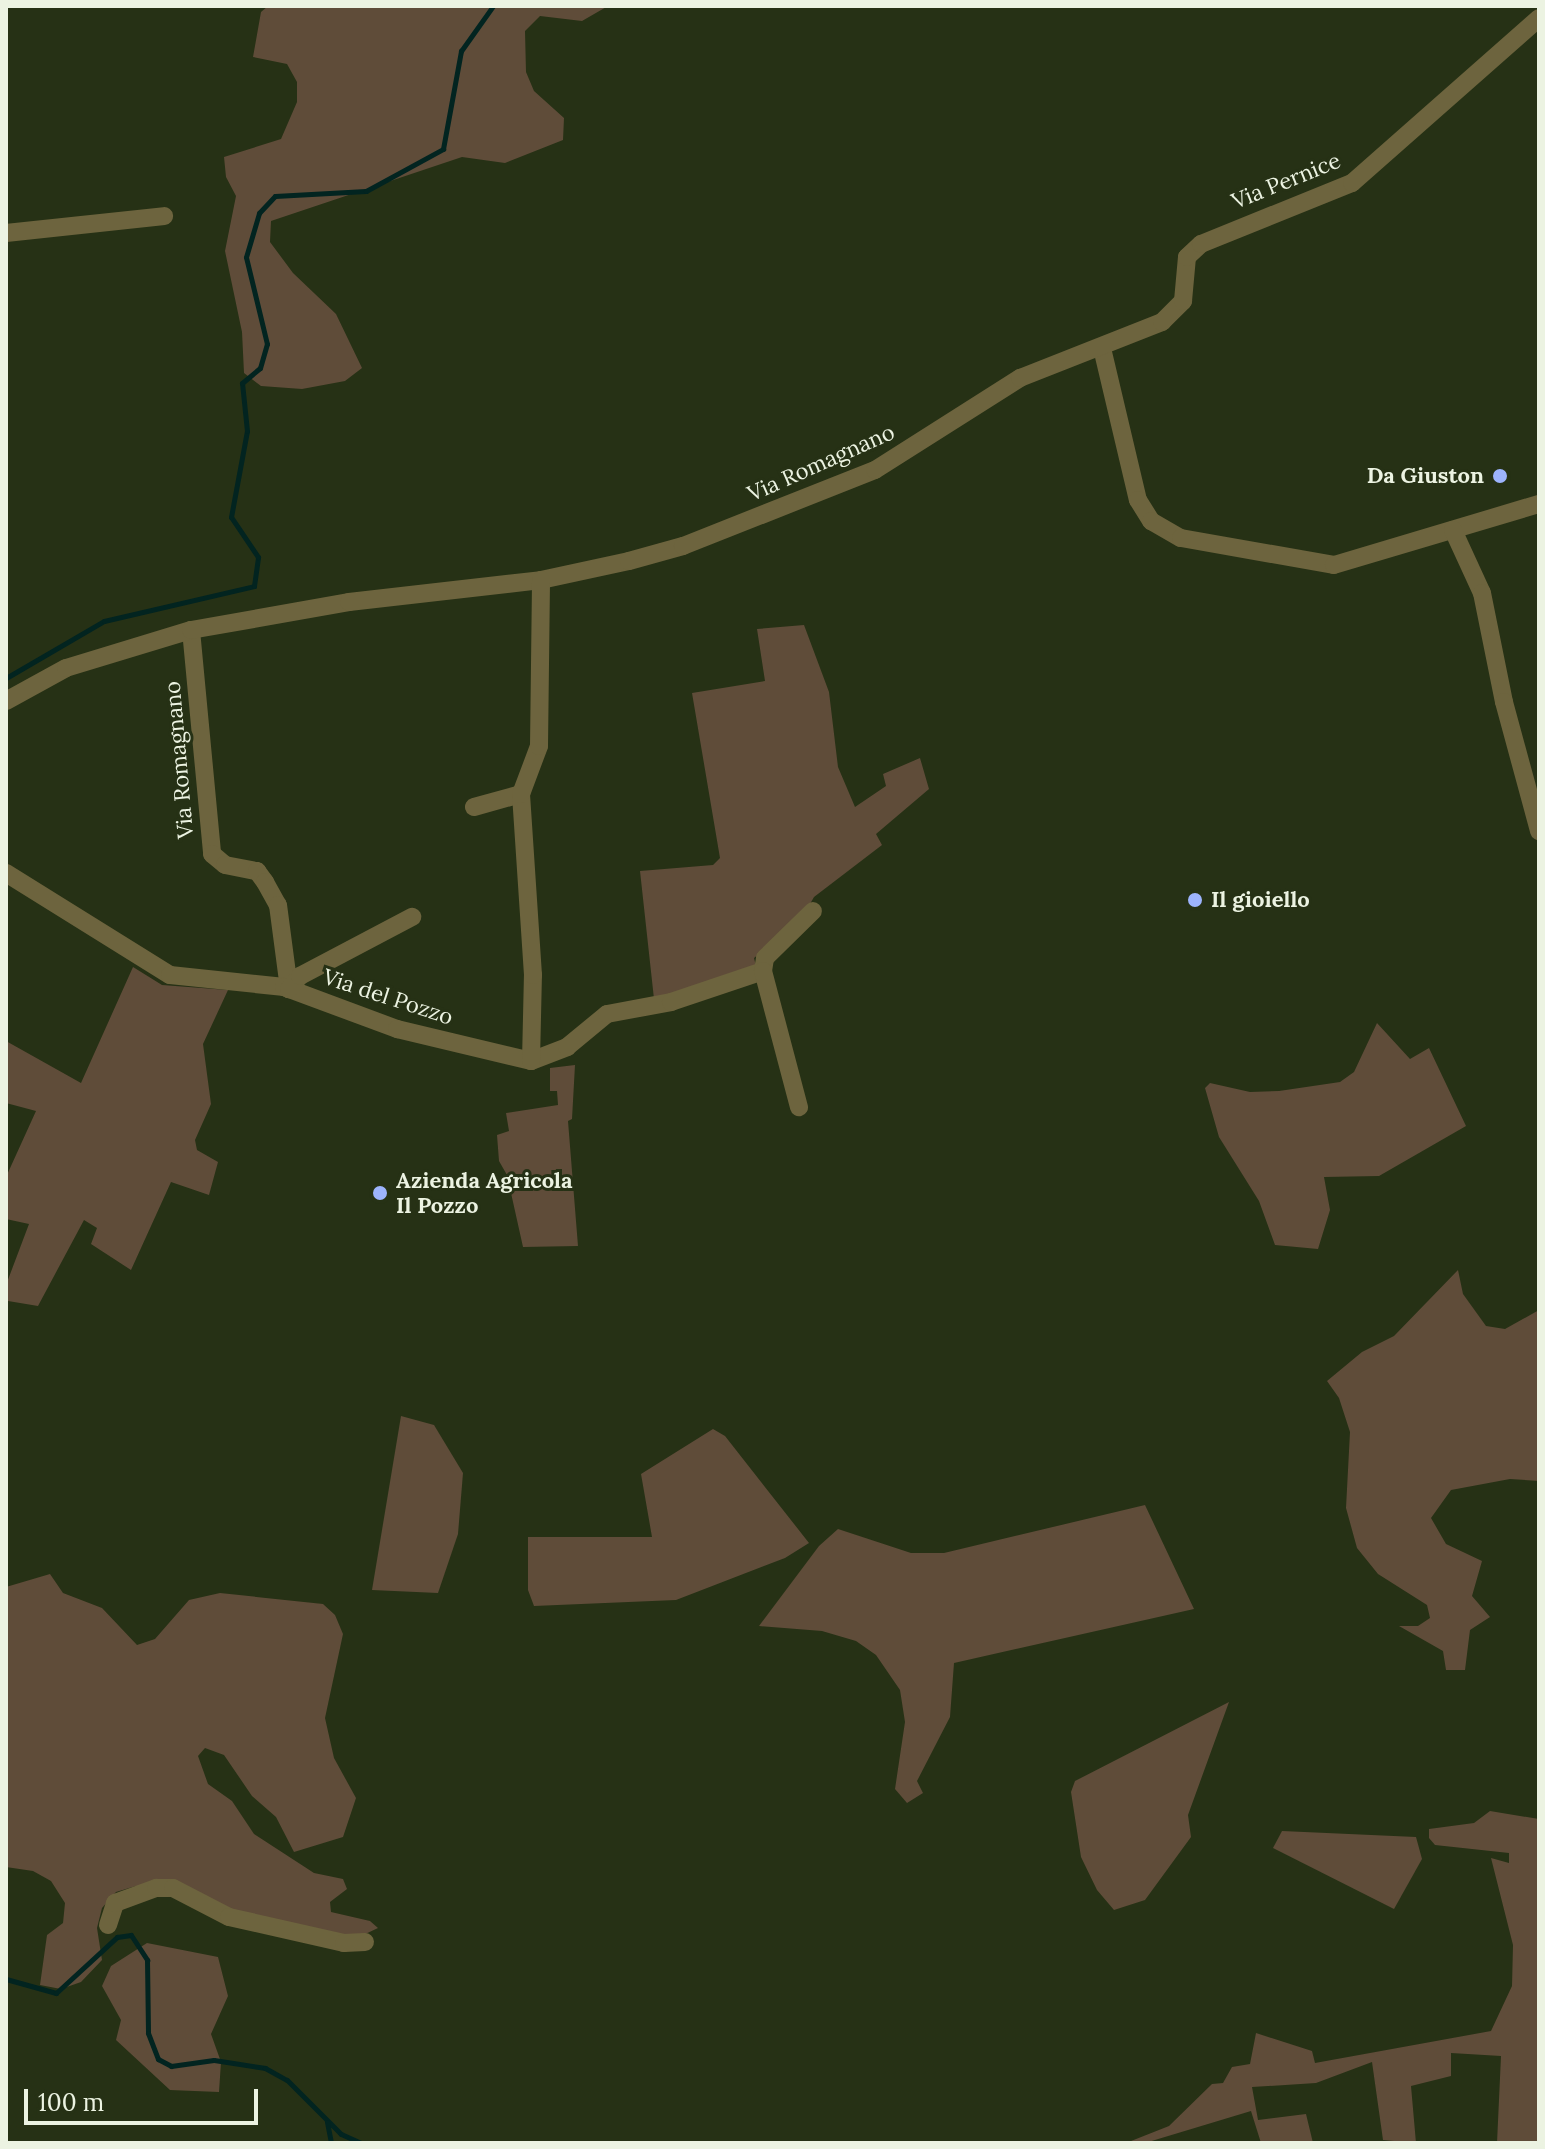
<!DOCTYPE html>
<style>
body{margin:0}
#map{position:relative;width:1545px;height:2149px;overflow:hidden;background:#263115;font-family:Lora,serif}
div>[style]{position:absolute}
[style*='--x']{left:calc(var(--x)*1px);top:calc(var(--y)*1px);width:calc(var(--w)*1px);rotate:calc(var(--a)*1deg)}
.green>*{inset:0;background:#5f4c39}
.stream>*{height:5px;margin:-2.5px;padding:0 2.5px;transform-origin:2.5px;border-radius:2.5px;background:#022420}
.minor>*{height:18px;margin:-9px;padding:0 9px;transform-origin:9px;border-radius:9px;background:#6d643e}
.dots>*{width:22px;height:22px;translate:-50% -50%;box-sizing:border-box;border:4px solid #263115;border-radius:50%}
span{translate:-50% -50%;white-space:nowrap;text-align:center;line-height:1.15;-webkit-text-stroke:6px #263115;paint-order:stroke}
.street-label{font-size:22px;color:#ecf3e2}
.poi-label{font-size:22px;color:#ecf3e2;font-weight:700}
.right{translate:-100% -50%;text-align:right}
.left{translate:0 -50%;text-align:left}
.frame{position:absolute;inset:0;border:8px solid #ecf3e2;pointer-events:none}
.scale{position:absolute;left:24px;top:2089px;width:234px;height:36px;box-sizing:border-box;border:4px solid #ecf3e2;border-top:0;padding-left:10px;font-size:24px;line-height:28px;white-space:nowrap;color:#ecf3e2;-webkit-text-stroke:6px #263115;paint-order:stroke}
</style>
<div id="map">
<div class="green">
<div style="clip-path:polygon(268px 6px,608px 6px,582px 21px,540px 16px,525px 31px,526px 72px,534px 91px,564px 118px,563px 140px,505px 163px,462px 157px,271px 221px,270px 242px,293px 273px,336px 314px,362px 368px,345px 381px,302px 389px,261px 386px,244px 373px,242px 332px,225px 251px,236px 196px,226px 177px,224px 157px,281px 139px,297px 102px,297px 82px,287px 64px,253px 57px,261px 12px)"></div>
<div style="clip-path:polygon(804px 625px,829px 692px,838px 767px,855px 807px,886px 786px,883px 774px,920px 758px,929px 789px,876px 834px,882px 845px,814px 897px,802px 918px,754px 958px,756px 966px,654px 999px,640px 871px,713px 865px,720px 858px,692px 693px,765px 681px,757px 629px)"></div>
<div style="clip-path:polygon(133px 967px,162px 985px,228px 990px,203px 1044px,211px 1104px,195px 1140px,197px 1150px,218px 1162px,209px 1195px,171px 1182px,131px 1270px,91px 1244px,97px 1228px,84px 1220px,38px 1306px,8px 1301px,6px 1285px,29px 1224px,6px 1219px,6px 1177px,36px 1111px,6px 1103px,6px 1041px,81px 1083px)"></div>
<div style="clip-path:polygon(1377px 1023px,1410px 1059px,1429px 1048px,1466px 1126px,1379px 1176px,1324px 1177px,1330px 1210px,1318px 1249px,1275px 1245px,1259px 1201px,1219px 1137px,1205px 1088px,1210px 1083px,1250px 1092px,1279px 1091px,1340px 1082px,1354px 1072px)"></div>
<div style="clip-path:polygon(575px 1065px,572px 1119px,568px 1121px,578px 1246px,523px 1247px,507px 1175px,499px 1161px,497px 1135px,509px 1131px,506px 1113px,558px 1105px,557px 1091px,550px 1091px,550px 1068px)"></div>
<div style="clip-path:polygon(1458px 1270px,1463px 1294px,1486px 1326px,1505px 1329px,1539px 1310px,1539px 1481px,1510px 1479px,1451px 1490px,1431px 1518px,1446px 1544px,1482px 1561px,1472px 1596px,1490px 1617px,1470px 1630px,1465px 1670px,1446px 1670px,1443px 1651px,1399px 1626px,1418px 1626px,1430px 1618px,1427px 1605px,1378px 1574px,1357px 1548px,1346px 1508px,1350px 1432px,1339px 1398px,1327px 1381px,1362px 1352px,1394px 1336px)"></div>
<div style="clip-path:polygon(401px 1416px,434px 1425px,463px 1473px,458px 1534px,438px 1593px,372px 1590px)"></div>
<div style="clip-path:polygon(713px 1429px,725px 1436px,809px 1543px,785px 1558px,676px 1600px,534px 1606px,528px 1590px,528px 1537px,652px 1537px,641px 1474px)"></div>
<div style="clip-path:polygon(1145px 1505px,1194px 1609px,954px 1663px,950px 1717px,917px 1781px,923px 1793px,907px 1803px,895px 1789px,905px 1722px,900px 1690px,876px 1655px,856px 1641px,822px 1631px,759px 1626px,819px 1546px,838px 1529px,911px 1553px,944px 1553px)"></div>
<div style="clip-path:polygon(50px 1574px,63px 1593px,102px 1608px,137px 1645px,155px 1639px,189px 1600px,220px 1593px,323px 1604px,335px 1615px,343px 1634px,325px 1718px,334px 1758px,356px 1798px,343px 1837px,294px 1852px,276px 1817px,252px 1796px,224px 1755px,205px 1748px,198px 1756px,208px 1784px,232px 1801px,254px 1834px,314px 1873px,343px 1879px,347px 1889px,330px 1902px,331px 1912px,370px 1921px,378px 1928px,359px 1937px,307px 1941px,179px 1888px,136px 1886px,116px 1892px,102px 1908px,97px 1928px,102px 1960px,81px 1982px,61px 1989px,40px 1985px,47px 1935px,63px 1923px,65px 1903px,51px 1881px,33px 1871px,6px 1867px,6px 1587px)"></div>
<div style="clip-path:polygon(1229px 1702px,1188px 1815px,1191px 1837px,1145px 1900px,1114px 1910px,1097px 1890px,1081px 1857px,1071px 1792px,1075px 1781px)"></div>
<div style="clip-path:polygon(1490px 1811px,1539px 1819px,1539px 2143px,1497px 2143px,1501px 2056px,1451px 2053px,1451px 2076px,1411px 2086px,1416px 2143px,1383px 2140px,1372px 2062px,1316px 2083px,1252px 2087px,1258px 2120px,1306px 2114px,1313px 2143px,1261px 2143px,1251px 2111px,1145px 2143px,1126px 2143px,1169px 2126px,1212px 2084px,1223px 2083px,1232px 2067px,1250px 2064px,1256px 2033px,1312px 2051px,1315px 2063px,1491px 2031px,1512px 1986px,1513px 1945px,1491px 1858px,1509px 1863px,1509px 1853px,1435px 1845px,1429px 1838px,1429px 1829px,1474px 1823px)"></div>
<div style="clip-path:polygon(1282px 1831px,1416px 1837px,1422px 1859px,1394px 1909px,1273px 1848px)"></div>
<div style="clip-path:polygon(147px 1943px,218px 1957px,228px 1996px,211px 2034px,221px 2062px,219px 2092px,170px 2090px,116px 2040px,121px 2020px,102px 1986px,111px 1966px)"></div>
</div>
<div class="stream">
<div style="--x:6;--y:678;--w:113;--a:-30.2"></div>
<div style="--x:104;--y:621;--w:154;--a:-13.1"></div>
<div style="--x:254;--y:586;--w:29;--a:-82"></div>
<div style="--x:258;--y:557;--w:48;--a:-124"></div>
<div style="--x:231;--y:517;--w:87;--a:-79.5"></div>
<div style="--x:247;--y:431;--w:48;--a:-95.9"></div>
<div style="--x:242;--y:383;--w:23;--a:-40"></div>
<div style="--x:260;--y:368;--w:25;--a:-74"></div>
<div style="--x:267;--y:344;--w:89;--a:-103.6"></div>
<div style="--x:246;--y:257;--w:46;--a:-73.5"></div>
<div style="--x:259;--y:213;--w:23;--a:-47"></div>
<div style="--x:275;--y:196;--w:91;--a:-3.1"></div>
<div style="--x:366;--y:191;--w:88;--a:-28.6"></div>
<div style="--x:443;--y:149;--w:100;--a:-79.6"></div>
<div style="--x:461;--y:51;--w:55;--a:-54.6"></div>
<div style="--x:6;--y:1979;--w:52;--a:15.6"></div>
<div style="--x:56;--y:1993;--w:83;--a:-42.6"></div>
<div style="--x:117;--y:1937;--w:14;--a:-8"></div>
<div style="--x:131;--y:1935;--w:30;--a:57"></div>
<div style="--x:147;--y:1960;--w:73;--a:89.2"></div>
<div style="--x:148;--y:2033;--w:28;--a:69"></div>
<div style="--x:158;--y:2059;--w:15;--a:28"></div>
<div style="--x:171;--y:2066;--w:43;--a:-7.9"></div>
<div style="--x:214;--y:2060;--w:52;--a:8.9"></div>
<div style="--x:265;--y:2068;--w:25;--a:29"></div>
<div style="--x:287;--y:2080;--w:76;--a:45"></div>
<div style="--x:341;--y:2134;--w:22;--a:24"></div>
<div style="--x:327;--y:2122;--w:21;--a:79"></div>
<div style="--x:606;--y:2143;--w:37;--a:0"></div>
</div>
<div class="minor">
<div style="--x:6;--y:233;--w:159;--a:-6.1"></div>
<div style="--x:1102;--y:348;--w:156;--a:76.7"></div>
<div style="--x:1138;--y:500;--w:25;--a:58"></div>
<div style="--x:1151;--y:521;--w:34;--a:30"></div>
<div style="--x:1181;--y:538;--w:155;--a:10"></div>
<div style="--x:1334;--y:565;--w:214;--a:-16.6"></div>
<div style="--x:1453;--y:530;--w:69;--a:65.3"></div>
<div style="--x:1482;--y:593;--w:111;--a:78.6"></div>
<div style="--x:1504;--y:702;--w:134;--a:74.8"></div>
<div style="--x:191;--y:630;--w:225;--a:84.6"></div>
<div style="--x:212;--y:854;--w:17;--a:40"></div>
<div style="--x:225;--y:865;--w:33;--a:11"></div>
<div style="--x:257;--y:871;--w:14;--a:54"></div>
<div style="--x:265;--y:882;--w:26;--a:61"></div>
<div style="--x:278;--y:905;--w:85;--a:82.5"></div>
<div style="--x:6;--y:701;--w:68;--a:-28.8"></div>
<div style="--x:66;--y:668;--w:131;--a:-16.9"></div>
<div style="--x:191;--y:630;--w:160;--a:-10"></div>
<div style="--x:349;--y:602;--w:193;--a:-6.5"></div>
<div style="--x:541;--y:580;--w:90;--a:-12.2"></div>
<div style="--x:629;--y:561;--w:56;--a:-15.5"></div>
<div style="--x:683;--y:546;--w:206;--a:-21.6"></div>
<div style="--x:875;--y:470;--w:172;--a:-32.4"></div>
<div style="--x:1020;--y:378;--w:153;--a:-21.5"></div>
<div style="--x:1162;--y:322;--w:30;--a:-45"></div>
<div style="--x:1183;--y:301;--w:44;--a:-84.8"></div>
<div style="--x:1187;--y:257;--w:19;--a:-43"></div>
<div style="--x:1201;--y:244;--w:163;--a:-22"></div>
<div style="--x:1352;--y:183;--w:249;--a:-41.4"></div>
<div style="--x:474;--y:807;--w:49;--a:-15.5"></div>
<div style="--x:6;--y:873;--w:193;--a:31.9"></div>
<div style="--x:170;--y:975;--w:115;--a:6"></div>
<div style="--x:284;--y:987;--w:121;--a:20.4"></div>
<div style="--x:397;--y:1029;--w:138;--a:13.4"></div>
<div style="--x:531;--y:1061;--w:39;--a:-21"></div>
<div style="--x:567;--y:1047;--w:52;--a:-39.5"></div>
<div style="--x:607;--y:1014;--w:65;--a:-10.6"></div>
<div style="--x:671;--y:1002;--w:97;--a:-18.6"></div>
<div style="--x:763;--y:971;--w:13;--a:-81"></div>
<div style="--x:765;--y:958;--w:67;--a:-44.4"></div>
<div style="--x:763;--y:971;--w:141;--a:75.2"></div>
<div style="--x:289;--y:989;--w:17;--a:-50"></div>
<div style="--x:300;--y:976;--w:127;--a:-27.8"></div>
<div style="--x:531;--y:1061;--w:86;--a:-88.7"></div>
<div style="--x:533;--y:975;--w:181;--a:-93.8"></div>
<div style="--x:521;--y:794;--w:51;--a:-69.4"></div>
<div style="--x:539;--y:746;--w:166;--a:-89.3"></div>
<div style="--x:108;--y:1925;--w:23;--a:-72"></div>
<div style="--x:115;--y:1903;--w:44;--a:-20.1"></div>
<div style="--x:156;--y:1888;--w:17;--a:0"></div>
<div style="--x:173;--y:1888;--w:63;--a:27.4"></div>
<div style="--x:229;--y:1917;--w:118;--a:12.7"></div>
<div style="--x:344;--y:1943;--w:21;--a:-3"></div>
</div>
<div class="dots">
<div style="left:1500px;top:476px;background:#9db4fd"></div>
<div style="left:1195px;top:900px;background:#9db4fd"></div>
<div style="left:380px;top:1193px;background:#9db4fd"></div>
</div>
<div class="street-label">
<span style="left:1286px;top:181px;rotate:-22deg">Via Pernice</span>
<span style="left:821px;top:463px;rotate:-24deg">Via Romagnano</span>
<span style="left:179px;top:760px;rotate:-95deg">Via Romagnano</span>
<span style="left:388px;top:997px;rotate:18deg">Via del Pozzo</span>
</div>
<div class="poi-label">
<span class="right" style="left:1484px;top:476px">Da Giuston</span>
<span class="left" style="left:1211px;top:900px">Il gioiello</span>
<span class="left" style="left:396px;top:1193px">Azienda Agricola<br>Il Pozzo</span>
</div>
<div class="frame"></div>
<div class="scale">100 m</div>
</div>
